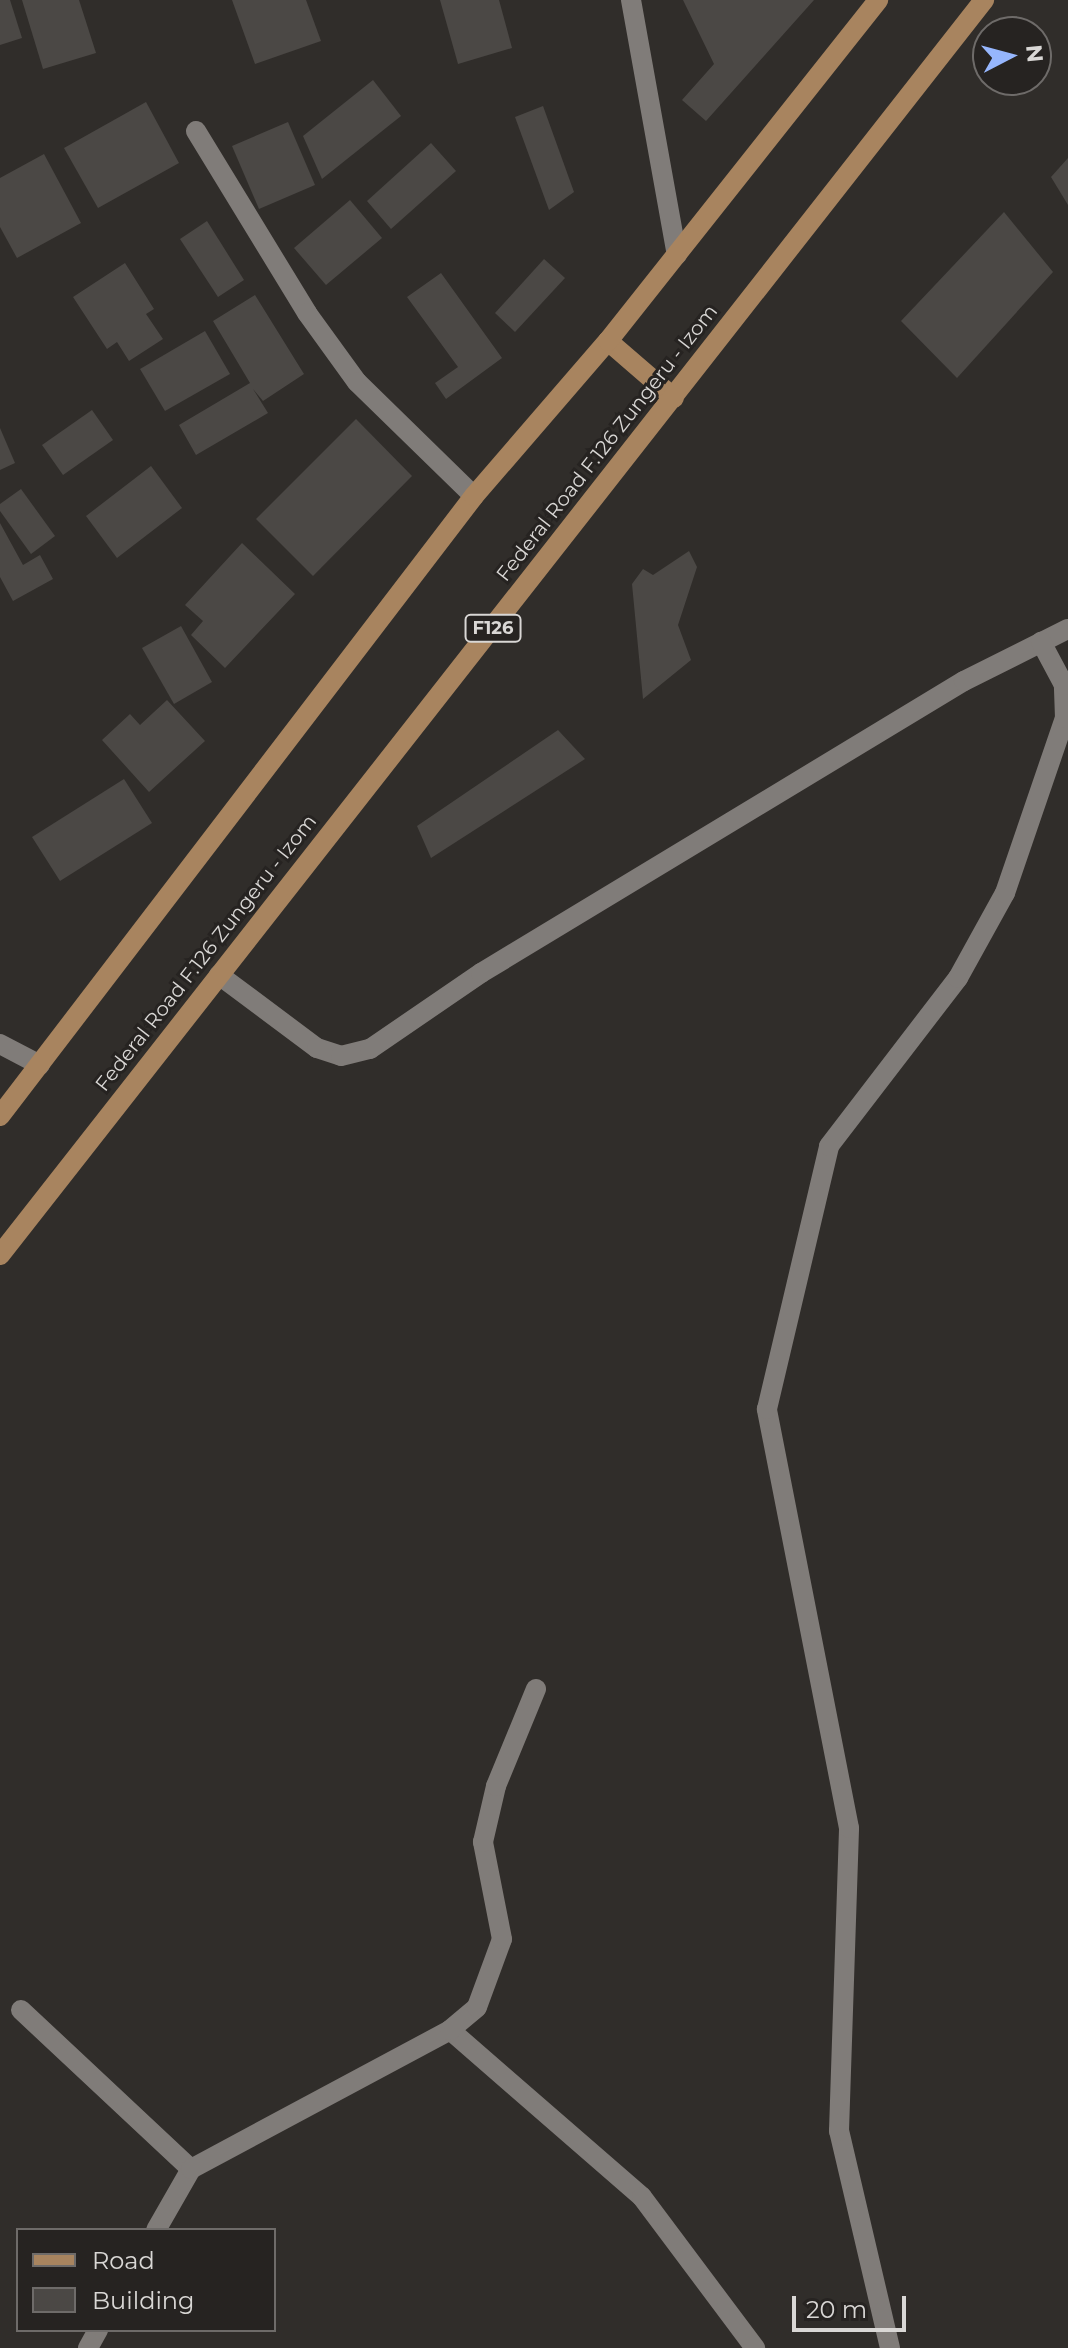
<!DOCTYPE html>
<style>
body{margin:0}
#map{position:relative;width:1068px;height:2348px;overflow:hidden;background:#302d2a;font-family:Montserrat,sans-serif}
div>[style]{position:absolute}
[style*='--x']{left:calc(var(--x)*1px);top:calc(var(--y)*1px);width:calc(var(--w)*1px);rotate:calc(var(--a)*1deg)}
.building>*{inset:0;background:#4b4845}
.minor>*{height:20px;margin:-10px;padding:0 10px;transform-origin:10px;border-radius:10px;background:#807c79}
.primary>*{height:20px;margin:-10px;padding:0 10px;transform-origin:10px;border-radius:10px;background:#a8845f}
span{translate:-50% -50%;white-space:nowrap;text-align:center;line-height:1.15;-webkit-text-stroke:6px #262321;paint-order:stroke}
.shield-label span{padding:2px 6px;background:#262321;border:2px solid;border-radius:6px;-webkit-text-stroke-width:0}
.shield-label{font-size:18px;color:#d9d7d5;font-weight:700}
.street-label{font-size:20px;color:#d9d7d5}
.legend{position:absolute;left:16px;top:2228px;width:260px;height:104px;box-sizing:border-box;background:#262321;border:2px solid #6e6b69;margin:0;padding:10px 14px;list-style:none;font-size:24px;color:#d9d7d5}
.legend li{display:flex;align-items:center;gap:16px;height:40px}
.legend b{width:40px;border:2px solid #6e6b69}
.north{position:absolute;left:972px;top:16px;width:80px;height:80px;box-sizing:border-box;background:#262321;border:2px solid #6e6b69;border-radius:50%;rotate:84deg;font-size:22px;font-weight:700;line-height:32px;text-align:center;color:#d9d7d5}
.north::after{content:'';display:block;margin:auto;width:28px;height:36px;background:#96b6fd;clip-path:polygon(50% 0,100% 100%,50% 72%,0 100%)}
.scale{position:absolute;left:792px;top:2296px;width:114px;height:36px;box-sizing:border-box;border:4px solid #d9d7d5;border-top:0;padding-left:10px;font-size:24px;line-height:28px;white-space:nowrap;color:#d9d7d5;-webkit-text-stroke:6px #262321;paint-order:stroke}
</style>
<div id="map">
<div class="building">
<div style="clip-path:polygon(0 0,10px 0,22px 38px,0 45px)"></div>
<div style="clip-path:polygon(22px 0,79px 0,96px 53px,43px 69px)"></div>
<div style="clip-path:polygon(232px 0,306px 0,321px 41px,255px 64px)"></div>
<div style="clip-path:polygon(440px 0,499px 0,512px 48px,458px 64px)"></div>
<div style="clip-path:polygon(683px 0,814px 0,706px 121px,682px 100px,714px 64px)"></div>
<div style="clip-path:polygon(373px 80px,401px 116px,322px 179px,303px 136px)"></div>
<div style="clip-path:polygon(146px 102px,179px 163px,98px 208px,64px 148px)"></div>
<div style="clip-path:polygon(543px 106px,574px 192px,549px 210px,515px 117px)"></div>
<div style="clip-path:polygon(288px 122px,315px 185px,259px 209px,232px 146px)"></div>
<div style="clip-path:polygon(431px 143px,456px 171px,391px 229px,367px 201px)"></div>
<div style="clip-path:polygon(44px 154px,81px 223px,17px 258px,0 227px,0 178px)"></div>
<div style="clip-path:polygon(1068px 158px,1068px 205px,1051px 177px)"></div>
<div style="clip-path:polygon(350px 200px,382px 238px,326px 285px,294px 248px)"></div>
<div style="clip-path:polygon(1004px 212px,1053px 272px,957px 378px,901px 321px)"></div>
<div style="clip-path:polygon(207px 221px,244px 280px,218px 297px,180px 239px)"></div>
<div style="clip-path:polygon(544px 259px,565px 278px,515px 332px,495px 313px)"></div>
<div style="clip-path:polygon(125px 263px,154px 309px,146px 314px,163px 339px,129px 361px,117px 342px,107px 349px,73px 297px)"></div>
<div style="clip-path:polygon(441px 273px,502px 358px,446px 399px,435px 383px,458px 367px,407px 297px)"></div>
<div style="clip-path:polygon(255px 295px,304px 374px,263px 401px,253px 389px,268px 413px,196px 455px,179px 425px,250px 383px,213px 321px)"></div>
<div style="clip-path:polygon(205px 331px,230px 374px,165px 411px,140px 369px)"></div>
<div style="clip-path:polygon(92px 410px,113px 440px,63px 475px,42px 445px)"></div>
<div style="clip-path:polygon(356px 419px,412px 476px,313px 576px,256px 519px)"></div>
<div style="clip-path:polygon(0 428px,15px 463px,0 470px)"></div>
<div style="clip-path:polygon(151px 466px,182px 508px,117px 558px,86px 516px)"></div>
<div style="clip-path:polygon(21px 489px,55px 536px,31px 554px,0 511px,0 504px)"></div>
<div style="clip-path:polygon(0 523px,23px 565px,40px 555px,53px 579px,13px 601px,0 577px)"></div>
<div style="clip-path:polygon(242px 543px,295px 594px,225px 668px,191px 635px,203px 621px,185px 605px)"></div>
<div style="clip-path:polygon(689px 551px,697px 567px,678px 625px,691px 660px,643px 699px,632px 584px,643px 569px,653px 575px)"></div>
<div style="clip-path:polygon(181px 626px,212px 682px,174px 704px,142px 648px)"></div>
<div style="clip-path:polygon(167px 700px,205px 741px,149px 792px,102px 740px,130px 714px,140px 725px)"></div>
<div style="clip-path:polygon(558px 730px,585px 759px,431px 858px,417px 826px)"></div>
<div style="clip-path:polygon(124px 779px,152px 823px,60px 881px,32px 837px)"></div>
</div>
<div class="minor">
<div style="--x:631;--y:0;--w:259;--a:79.8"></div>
<div style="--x:196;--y:131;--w:213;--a:58.6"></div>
<div style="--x:307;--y:313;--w:85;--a:54.1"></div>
<div style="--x:357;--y:382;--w:163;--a:44.3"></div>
<div style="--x:219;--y:975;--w:122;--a:36.7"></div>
<div style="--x:317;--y:1048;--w:25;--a:18"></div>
<div style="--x:341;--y:1056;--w:30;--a:-14"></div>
<div style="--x:370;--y:1049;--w:135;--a:-34.4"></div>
<div style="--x:481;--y:973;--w:564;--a:-31.16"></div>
<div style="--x:964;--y:681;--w:116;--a:-26.6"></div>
<div style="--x:0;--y:1044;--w:45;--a:27.7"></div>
<div style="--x:21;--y:2010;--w:233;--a:43.1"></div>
<div style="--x:191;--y:2169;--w:70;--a:119.8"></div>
<div style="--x:450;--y:2030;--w:254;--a:41"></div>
<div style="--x:642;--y:2197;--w:189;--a:53.2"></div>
<div style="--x:191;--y:2169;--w:294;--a:-28.2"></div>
<div style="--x:450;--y:2030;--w:35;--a:-40"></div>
<div style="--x:477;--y:2007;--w:72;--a:-69.8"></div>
<div style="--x:502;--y:1939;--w:99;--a:-101.1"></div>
<div style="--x:483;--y:1842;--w:57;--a:-76.9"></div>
<div style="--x:496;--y:1786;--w:105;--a:-67.6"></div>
<div style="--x:88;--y:2348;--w:21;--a:-61"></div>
<div style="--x:890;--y:2348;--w:223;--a:-103.2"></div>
<div style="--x:839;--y:2131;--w:303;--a:-88.1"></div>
<div style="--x:849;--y:1828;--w:427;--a:-101.1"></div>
<div style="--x:767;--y:1409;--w:270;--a:-76.7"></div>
<div style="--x:829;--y:1146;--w:212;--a:-52.5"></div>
<div style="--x:958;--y:978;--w:97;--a:-61.1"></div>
<div style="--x:1005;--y:893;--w:185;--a:-71.1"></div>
<div style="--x:1065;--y:718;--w:33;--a:-92"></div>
<div style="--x:1064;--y:685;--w:49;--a:-118.1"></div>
</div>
<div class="primary">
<div style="--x:608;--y:341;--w:87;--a:40.8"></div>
<div style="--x:0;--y:1116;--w:780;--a:-52.6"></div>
<div style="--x:474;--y:496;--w:205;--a:-49.2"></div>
<div style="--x:608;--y:341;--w:435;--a:-51.6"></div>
<div style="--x:0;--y:1255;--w:1595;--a:-51.9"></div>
</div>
<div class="shield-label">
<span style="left:493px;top:628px">F126</span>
</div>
<div class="street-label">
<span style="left:607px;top:443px;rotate:-52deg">Federal Road F.126 Zungeru - Izom</span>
<span style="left:206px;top:953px;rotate:-52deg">Federal Road F.126 Zungeru - Izom</span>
</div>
<ul class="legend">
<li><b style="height:10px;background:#a8845f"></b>Road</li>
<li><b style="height:22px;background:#4b4845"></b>Building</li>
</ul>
<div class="north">N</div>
<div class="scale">20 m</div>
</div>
